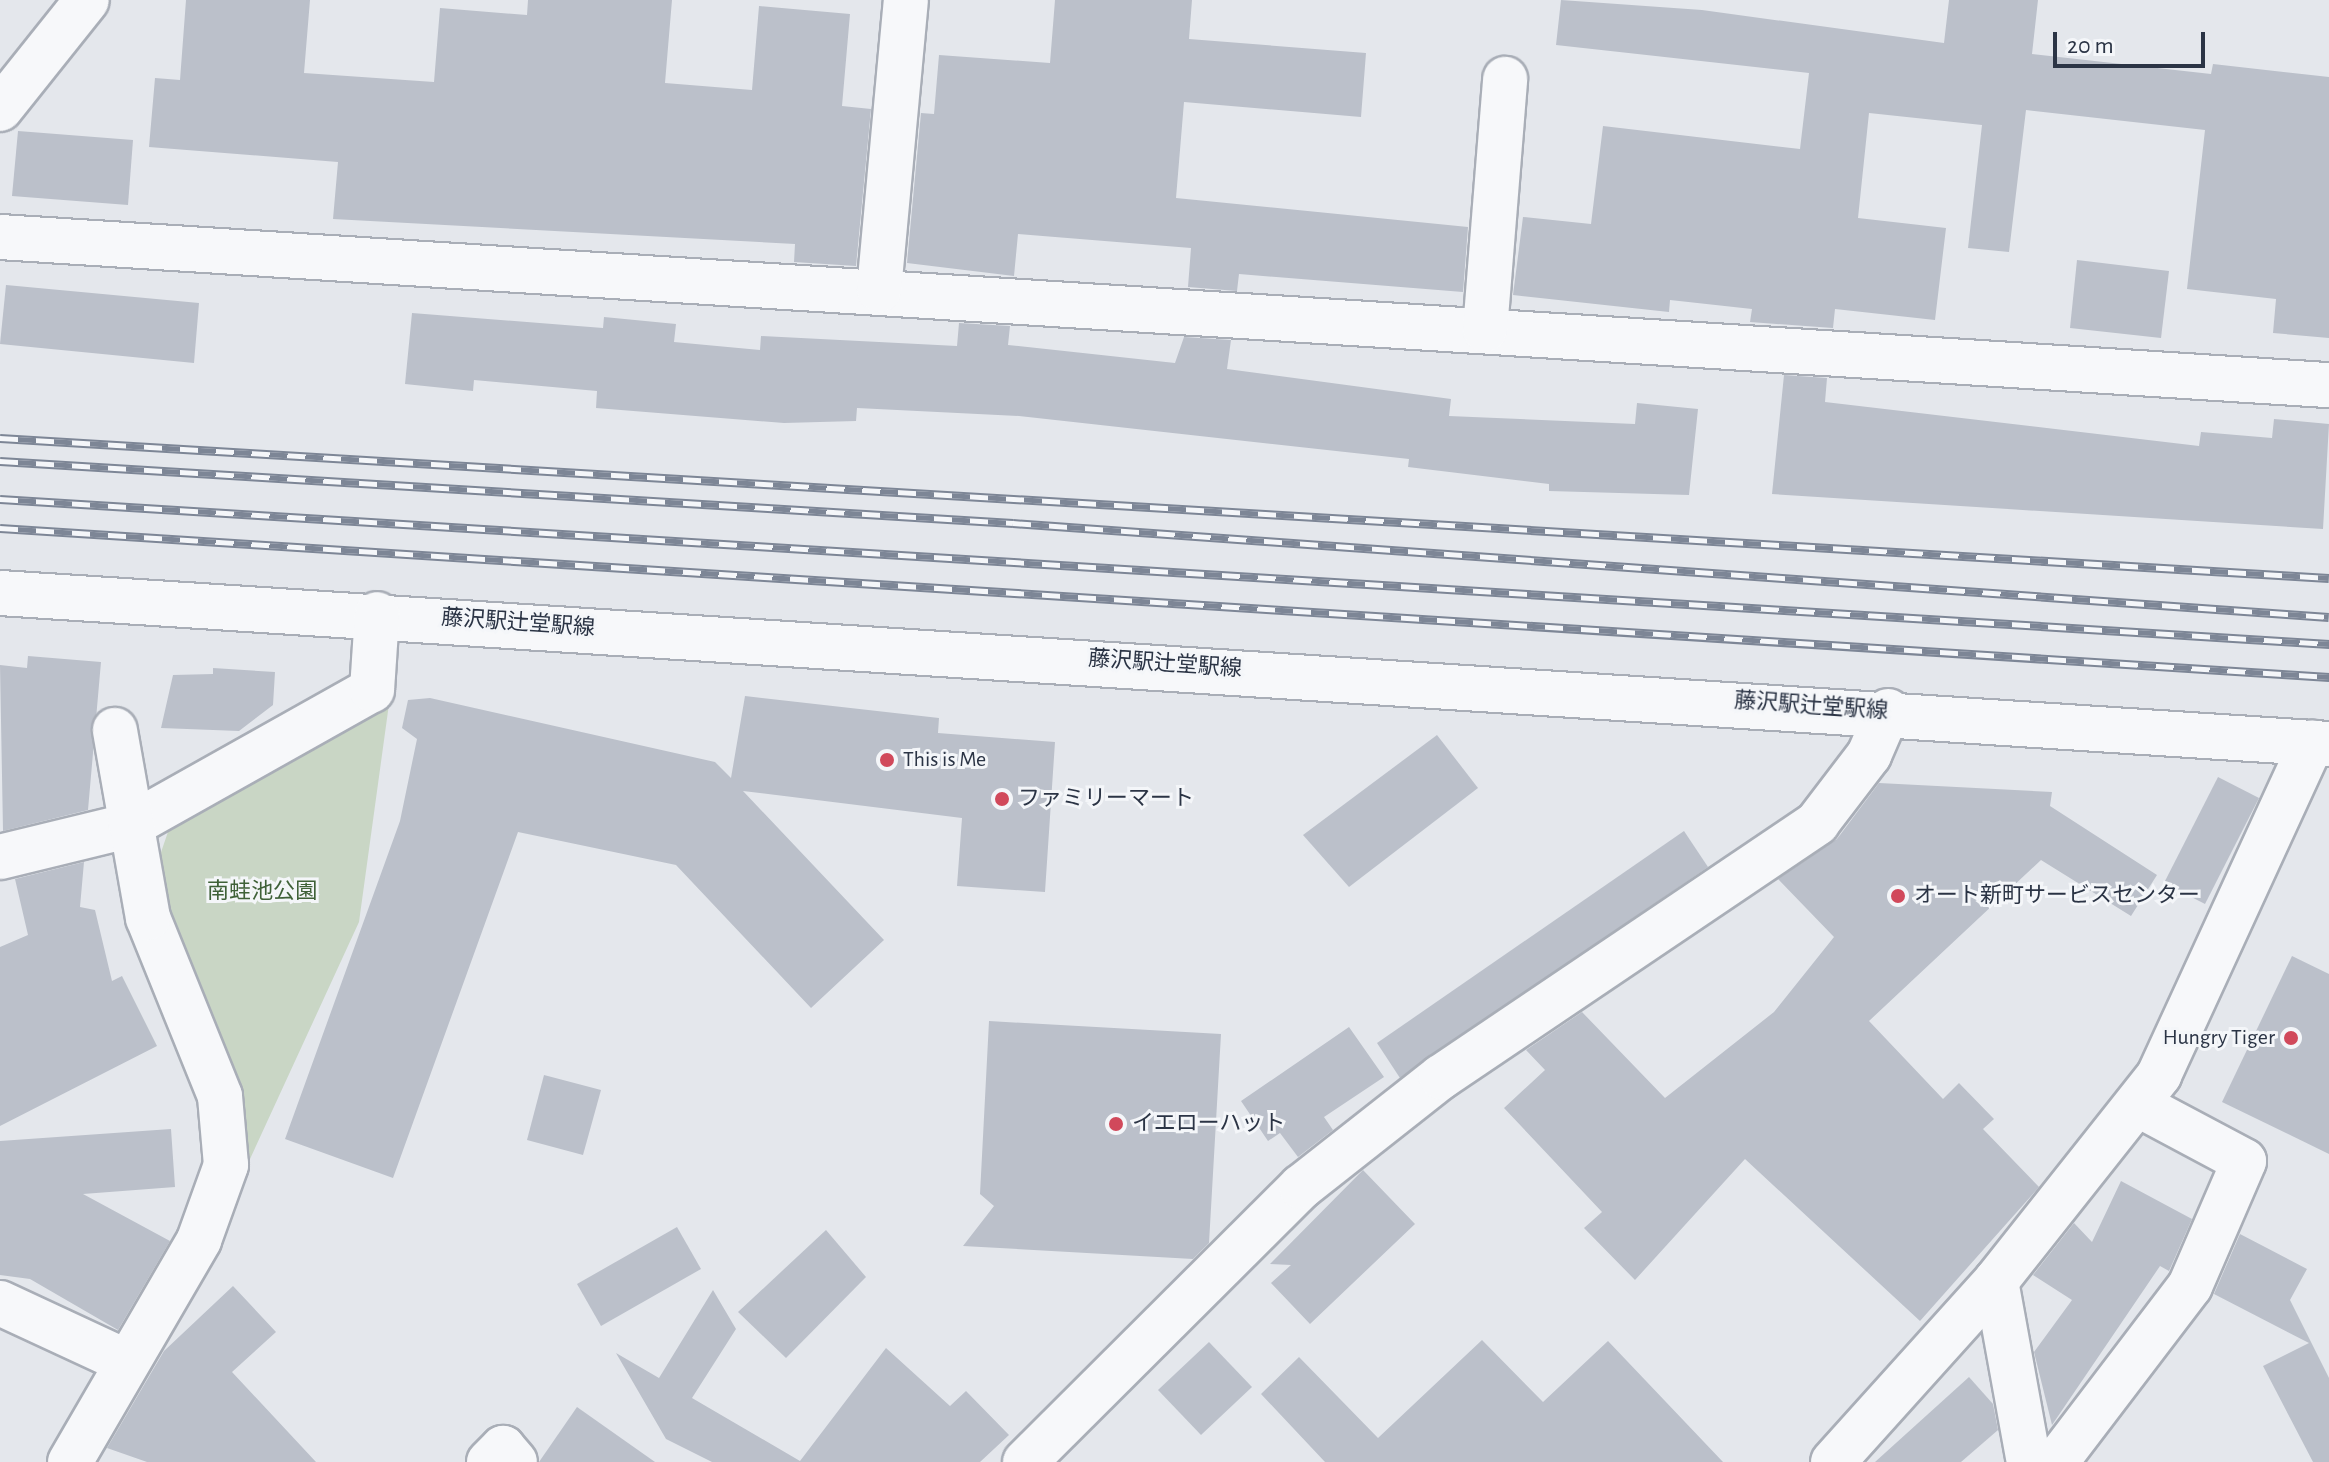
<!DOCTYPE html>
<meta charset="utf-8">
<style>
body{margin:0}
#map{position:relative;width:2329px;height:1462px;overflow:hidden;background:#e4e7ec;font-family:"Alegreya Sans","Noto Sans JP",sans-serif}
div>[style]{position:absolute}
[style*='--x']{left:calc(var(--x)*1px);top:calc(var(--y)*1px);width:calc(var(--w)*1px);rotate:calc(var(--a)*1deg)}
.green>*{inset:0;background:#c9d6c5}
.building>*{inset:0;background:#bbc0ca}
.roads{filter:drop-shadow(2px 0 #a9aeb7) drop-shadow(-2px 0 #a9aeb7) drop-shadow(0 2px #a9aeb7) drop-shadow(0 -2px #a9aeb7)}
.minor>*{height:44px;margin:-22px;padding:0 22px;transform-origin:22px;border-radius:22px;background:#f7f8fa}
.rail>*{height:9px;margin-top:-4.5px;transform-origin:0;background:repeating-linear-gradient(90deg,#f4f6f9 0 18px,#7d8696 0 36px);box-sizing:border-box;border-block:2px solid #7d8696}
.dots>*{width:22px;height:22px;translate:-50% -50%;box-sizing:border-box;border:4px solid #f4f6f9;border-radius:50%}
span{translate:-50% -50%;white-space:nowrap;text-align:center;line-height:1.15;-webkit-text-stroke:6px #f4f6f9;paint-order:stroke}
.street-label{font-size:22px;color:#2b3445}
.poi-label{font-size:22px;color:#2b3445}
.left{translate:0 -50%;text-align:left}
.right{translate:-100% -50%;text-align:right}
.park-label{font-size:22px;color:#3f6138}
.scale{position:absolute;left:2053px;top:32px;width:152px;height:36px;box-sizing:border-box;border:4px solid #2b3445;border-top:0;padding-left:10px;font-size:24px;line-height:28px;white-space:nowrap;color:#2b3445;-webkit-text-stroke:6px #f4f6f9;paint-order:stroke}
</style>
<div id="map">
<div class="green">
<div style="clip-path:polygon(389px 704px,359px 922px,250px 1159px,236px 1091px,178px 962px,157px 864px,170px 826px)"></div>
</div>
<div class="building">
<div style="clip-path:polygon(186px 0,310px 0,304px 73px,434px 82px,440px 8px,527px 15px,528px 0,672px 0,665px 83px,752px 90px,759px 6px,850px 14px,842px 106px,871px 109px,856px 266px,794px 262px,795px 244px,333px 219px,338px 162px,149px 147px,155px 78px,180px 80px)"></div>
<div style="clip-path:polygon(1055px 0,1192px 0,1189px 39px,1366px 53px,1361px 117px,1184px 102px,1176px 198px,1468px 227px,1463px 292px,1239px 274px,1237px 291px,1188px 287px,1191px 248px,1018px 234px,1014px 276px,907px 263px,921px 113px,934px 114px,939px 55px,1050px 63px)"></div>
<div style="clip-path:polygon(1561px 0,1702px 10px,1944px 43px,1949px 0,2038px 0,2032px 54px,2211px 74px,2213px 64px,2329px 77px,2329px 338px,2273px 333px,2276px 299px,2187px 289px,2205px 130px,2026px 110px,2009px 252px,1968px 248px,1982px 125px,1869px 113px,1858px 218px,1946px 228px,1935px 320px,1835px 309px,1833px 328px,1750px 322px,1752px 309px,1670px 300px,1669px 312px,1513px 295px,1523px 217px,1591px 224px,1603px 126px,1800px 149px,1809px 73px,1556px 45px)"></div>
<div style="clip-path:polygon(18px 131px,133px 140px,128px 205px,12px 196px)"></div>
<div style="clip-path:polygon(2077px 260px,2169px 271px,2161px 338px,2070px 328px)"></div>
<div style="clip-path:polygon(6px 285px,199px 303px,194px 363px,0 344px)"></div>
<div style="clip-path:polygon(412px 313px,603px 328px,604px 317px,676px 324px,674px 342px,760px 350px,761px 336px,957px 346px,959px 323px,1010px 326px,1008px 345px,1175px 363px,1184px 337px,1231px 340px,1227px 369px,1451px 399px,1449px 416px,1635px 424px,1637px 403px,1698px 409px,1689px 495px,1549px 491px,1549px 484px,1408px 467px,1409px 459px,1019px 416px,857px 408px,856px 421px,784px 423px,596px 408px,597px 391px,474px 380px,473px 391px,405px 384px)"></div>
<div style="clip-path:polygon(1784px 375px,1827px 378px,1825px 402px,2199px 446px,2201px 432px,2272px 438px,2274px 419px,2329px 424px,2323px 529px,1772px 494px)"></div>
<div style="clip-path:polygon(28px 656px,101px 662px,88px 810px,3px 831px,0 665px,27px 668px)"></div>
<div style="clip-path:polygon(213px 668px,275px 672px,273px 705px,239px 731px,161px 728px,173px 675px,213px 674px)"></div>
<div style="clip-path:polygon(745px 696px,939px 718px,938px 733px,1055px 742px,1045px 892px,957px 886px,962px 818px,743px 791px,884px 940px,811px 1008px,676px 865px,518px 832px,393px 1178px,285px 1139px,400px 821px,417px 739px,402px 728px,408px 700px,430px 698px,715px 762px,731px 778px)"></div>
<div style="clip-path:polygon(1437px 735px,1478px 788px,1349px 887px,1303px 835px)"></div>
<div style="clip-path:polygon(2218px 777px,2259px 798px,2205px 904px,2164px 883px)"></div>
<div style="clip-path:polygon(1879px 783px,2052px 792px,2050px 806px,2157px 875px,2131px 916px,2041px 860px,1869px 1021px,1943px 1099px,1959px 1083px,1994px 1119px,1983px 1129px,2039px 1187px,1920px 1321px,1745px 1159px,1635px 1280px,1584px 1228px,1602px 1212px,1504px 1108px,1545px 1070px,1526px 1050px,1582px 1012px,1665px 1098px,1774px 1012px,1834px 937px,1778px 879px,1837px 839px)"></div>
<div style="clip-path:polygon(1684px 831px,1708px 867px,1400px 1078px,1377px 1043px)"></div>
<div style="clip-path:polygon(84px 862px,80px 907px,95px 910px,112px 981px,122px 976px,157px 1046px,0 1126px,0 947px,28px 935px,15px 879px)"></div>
<div style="clip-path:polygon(2292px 956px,2329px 974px,2329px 1154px,2222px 1102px)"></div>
<div style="clip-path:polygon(989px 1021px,1221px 1034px,1209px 1243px,1193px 1259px,963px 1246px,994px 1206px,980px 1194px)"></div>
<div style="clip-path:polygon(1349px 1027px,1384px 1077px,1324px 1117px,1333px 1130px,1298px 1157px,1280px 1133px,1268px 1141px,1241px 1101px)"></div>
<div style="clip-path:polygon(544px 1075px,601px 1090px,583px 1155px,527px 1140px)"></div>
<div style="clip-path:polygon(171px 1129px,175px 1187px,83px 1194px,170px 1241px,118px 1330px,30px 1279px,0 1275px,0 1141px)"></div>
<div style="clip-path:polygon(1363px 1170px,1415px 1224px,1310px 1324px,1271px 1283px,1291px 1265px,1270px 1264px)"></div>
<div style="clip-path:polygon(2121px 1181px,2192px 1219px,2169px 1271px,2160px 1266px,2052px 1425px,2034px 1352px,2072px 1300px,2033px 1275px,2074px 1223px,2092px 1242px)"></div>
<div style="clip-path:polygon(677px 1227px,701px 1269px,601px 1326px,577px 1284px)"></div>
<div style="clip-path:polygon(826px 1230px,866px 1277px,786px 1358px,738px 1312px)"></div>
<div style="clip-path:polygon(2240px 1234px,2307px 1269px,2290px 1300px,2329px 1378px,2329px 1462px,2313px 1462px,2263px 1366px,2309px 1343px,2214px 1294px)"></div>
<div style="clip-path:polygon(233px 1286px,276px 1332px,232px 1372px,316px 1462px,147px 1462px,107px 1448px,164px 1351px)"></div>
<div style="clip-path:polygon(713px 1290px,736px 1329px,692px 1398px,800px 1461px,886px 1348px,950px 1406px,966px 1391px,1009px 1435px,980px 1462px,712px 1462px,666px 1439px,616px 1353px,659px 1378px)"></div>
<div style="clip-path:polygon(1482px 1340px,1543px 1402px,1608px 1341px,1723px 1462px,1325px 1462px,1261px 1394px,1299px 1357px,1378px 1438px)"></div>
<div style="clip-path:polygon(1209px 1342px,1252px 1387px,1201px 1435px,1158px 1390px)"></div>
<div style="clip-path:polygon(1969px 1377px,1993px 1404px,1998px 1430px,1961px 1462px,1875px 1462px)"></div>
<div style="clip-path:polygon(577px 1407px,655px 1462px,539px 1462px)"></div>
</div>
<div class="roads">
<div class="minor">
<div style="--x:0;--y:109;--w:139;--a:-51.4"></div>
<div style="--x:0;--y:237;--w:2334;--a:3.64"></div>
<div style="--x:879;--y:290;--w:291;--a:-84.7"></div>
<div style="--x:1485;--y:330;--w:252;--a:-85.4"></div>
<div style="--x:0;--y:593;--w:2334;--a:3.71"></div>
<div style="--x:0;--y:857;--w:135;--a:-13.7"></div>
<div style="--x:131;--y:825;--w:276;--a:-29.3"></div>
<div style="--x:372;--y:690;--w:76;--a:-86.2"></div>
<div style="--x:1996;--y:1281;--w:184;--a:79.7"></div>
<div style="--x:0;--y:1303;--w:138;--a:24.9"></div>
<div style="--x:70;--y:1462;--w:257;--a:-59.8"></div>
<div style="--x:199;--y:1240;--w:80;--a:-70.2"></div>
<div style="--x:226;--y:1165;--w:69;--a:-95"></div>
<div style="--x:220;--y:1096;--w:192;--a:-112"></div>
<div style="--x:148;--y:918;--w:191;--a:-100"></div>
<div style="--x:489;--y:1462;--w:20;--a:-45"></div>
<div style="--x:503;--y:1448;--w:18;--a:49"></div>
<div style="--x:1025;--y:1462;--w:390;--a:-44.9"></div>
<div style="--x:1301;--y:1187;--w:178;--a:-38.2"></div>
<div style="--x:1441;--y:1077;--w:454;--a:-34"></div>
<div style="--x:1817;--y:823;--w:86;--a:-52.6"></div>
<div style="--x:1869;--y:755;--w:48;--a:-66.6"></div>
<div style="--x:1833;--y:1462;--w:244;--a:-48"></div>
<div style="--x:1996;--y:1281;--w:263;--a:-51.6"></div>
<div style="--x:2159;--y:1075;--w:366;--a:-65.3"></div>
<div style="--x:2056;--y:1462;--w:221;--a:-52.7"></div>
<div style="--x:2190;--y:1286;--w:136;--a:-66.6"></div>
<div style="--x:2244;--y:1161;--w:121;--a:-152"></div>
</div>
</div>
<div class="rail">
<div style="--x:0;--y:438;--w:2333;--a:3.44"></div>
<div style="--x:0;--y:461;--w:1015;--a:3.5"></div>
<div style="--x:1013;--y:523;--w:1319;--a:4.09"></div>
<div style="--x:0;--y:499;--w:2334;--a:3.56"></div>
<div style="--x:0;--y:528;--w:2334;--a:3.66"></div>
</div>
<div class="dots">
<div style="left:887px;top:760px;background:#d1495b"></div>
<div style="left:1002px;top:799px;background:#d1495b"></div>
<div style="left:1898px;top:896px;background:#d1495b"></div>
<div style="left:2291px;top:1038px;background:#d1495b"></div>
<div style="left:1116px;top:1124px;background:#d1495b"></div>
</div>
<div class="street-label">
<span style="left:518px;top:623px;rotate:4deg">藤沢駅辻堂駅線</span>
<span style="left:1165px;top:664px;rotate:4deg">藤沢駅辻堂駅線</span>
<span style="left:1811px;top:706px;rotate:4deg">藤沢駅辻堂駅線</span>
</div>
<div class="poi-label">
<span class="left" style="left:903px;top:760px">This is Me</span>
<span class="left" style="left:1018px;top:799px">ファミリーマート</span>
<span class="left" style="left:1914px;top:896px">オート新町サービスセンター</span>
<span class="right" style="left:2275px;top:1038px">Hungry Tiger</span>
<span class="left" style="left:1132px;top:1124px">イエローハット</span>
</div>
<div class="park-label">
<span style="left:262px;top:892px">南蛙池公園</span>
</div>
<div class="scale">20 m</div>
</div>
